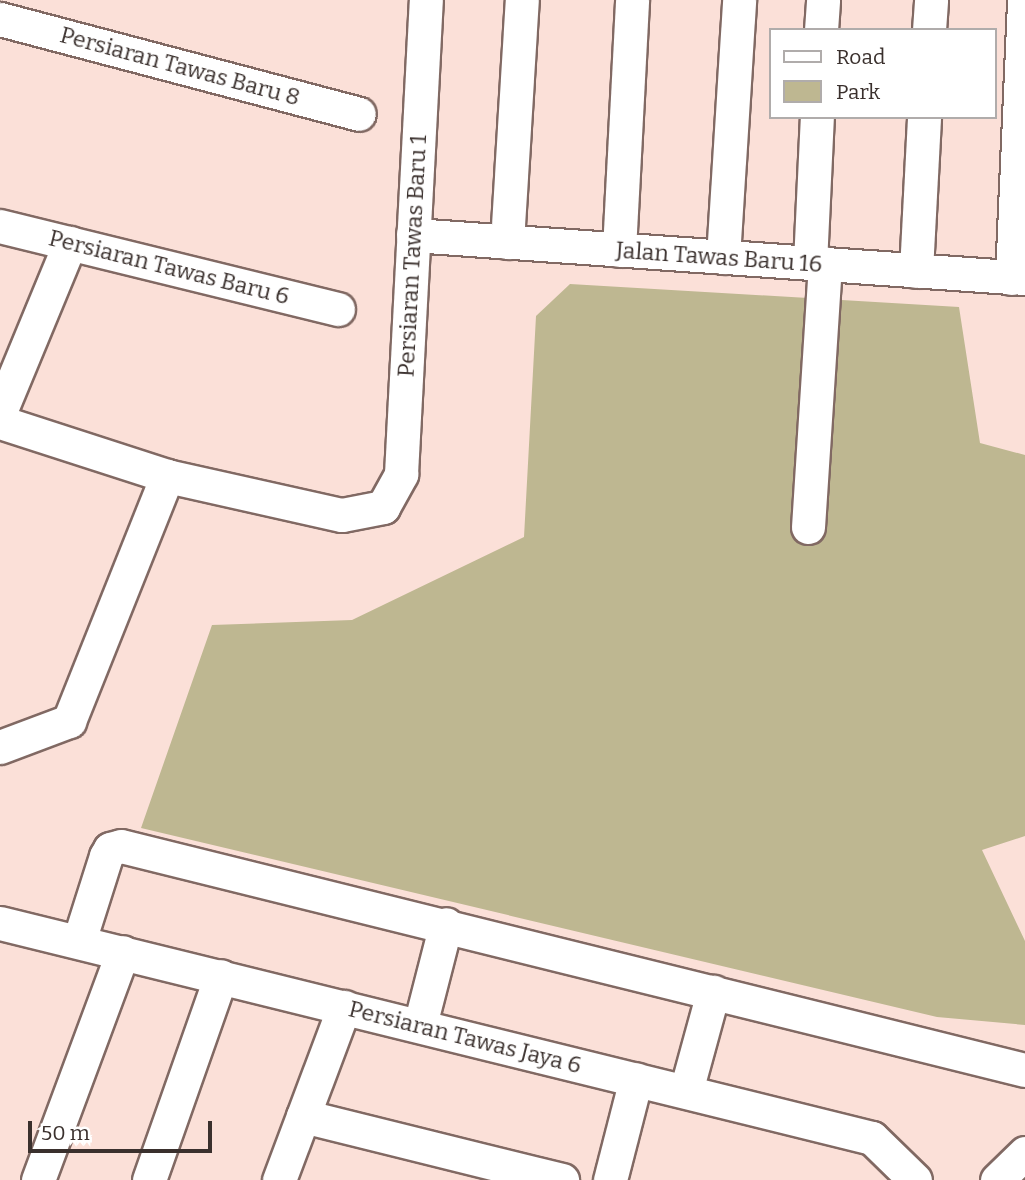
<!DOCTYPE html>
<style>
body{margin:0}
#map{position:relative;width:1025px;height:1180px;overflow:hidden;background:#fbe0d8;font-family:Bitter,serif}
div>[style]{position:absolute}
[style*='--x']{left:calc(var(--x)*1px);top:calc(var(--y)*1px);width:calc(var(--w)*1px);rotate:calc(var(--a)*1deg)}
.green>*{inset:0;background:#beb791}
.roads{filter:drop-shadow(2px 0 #816963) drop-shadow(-2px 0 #816963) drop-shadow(0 2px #816963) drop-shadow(0 -2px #816963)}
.minor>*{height:33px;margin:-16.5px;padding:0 16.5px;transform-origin:16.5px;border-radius:16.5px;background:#fff}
span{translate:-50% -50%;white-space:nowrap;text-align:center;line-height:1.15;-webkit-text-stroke:7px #fff;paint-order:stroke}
.street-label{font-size:23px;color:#3a302d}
.legend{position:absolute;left:769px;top:28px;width:228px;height:91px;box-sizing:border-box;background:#fff;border:2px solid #b0acab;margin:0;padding:9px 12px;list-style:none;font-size:21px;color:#3a302d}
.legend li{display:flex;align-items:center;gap:14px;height:35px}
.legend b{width:35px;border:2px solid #b0acab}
.scale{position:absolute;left:28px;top:1121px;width:184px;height:32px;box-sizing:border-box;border:4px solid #3a302d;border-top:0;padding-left:9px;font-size:21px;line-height:24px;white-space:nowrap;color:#3a302d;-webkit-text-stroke:5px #fff;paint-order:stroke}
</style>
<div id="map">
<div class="green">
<div style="clip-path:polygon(570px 284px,959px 307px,980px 443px,1025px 455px,1025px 836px,982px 850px,1025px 941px,1025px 1025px,937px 1017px,141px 828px,212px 625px,352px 620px,524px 537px,536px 316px)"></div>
</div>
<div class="roads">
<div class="minor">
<div style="--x:0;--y:19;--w:371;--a:14.8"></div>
<div style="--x:821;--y:30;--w:30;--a:-86"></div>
<div style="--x:929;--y:30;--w:30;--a:-86"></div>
<div style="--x:0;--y:226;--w:348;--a:13.8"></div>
<div style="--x:413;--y:235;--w:614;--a:4.02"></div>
<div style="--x:507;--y:242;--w:242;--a:-86.5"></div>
<div style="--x:619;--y:250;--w:250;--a:-87"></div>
<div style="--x:723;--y:257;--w:257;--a:-86.4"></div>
<div style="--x:810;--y:263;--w:146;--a:-87.3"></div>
<div style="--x:916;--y:271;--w:154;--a:-87"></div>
<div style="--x:1012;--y:278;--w:278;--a:-87.5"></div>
<div style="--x:0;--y:412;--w:183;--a:-67.5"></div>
<div style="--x:0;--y:422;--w:176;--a:17.9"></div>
<div style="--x:167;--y:476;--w:179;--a:12.6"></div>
<div style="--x:342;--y:515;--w:42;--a:-11"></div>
<div style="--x:383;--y:507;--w:38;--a:-61"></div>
<div style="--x:401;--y:474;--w:475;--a:-87"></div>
<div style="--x:808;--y:527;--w:264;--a:-86.3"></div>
<div style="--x:0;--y:747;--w:74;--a:-20.6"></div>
<div style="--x:69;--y:721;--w:264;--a:-68.2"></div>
<div style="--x:0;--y:923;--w:898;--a:13.85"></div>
<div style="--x:872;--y:1138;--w:60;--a:44.3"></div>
<div style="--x:79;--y:941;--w:89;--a:-72.4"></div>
<div style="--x:106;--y:856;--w:8;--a:-60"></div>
<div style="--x:110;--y:849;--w:11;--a:-15"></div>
<div style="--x:121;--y:846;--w:931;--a:13.92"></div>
<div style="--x:420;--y:1025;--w:104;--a:-75.6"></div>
<div style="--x:686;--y:1091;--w:103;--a:-74.7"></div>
<div style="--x:303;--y:1116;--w:267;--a:13.9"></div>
<div style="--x:38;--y:1180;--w:243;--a:-69.6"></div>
<div style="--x:149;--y:1180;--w:216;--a:-70.6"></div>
<div style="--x:279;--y:1180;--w:185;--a:-69.4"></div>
<div style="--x:610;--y:1180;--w:104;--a:-75.6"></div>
<div style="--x:997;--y:1180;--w:39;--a:-44"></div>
</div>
</div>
<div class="street-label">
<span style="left:180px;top:66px;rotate:15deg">Persiaran Tawas Baru 8</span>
<span style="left:412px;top:256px;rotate:-87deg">Persiaran Tawas Baru 1</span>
<span style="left:719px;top:257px;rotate:4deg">Jalan Tawas Baru 16</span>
<span style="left:169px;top:267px;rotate:14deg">Persiaran Tawas Baru 6</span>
<span style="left:465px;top:1037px;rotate:14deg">Persiaran Tawas Jaya 6</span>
</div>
<ul class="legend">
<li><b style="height:9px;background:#fff"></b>Road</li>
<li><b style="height:19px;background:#beb791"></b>Park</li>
</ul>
<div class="scale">50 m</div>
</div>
